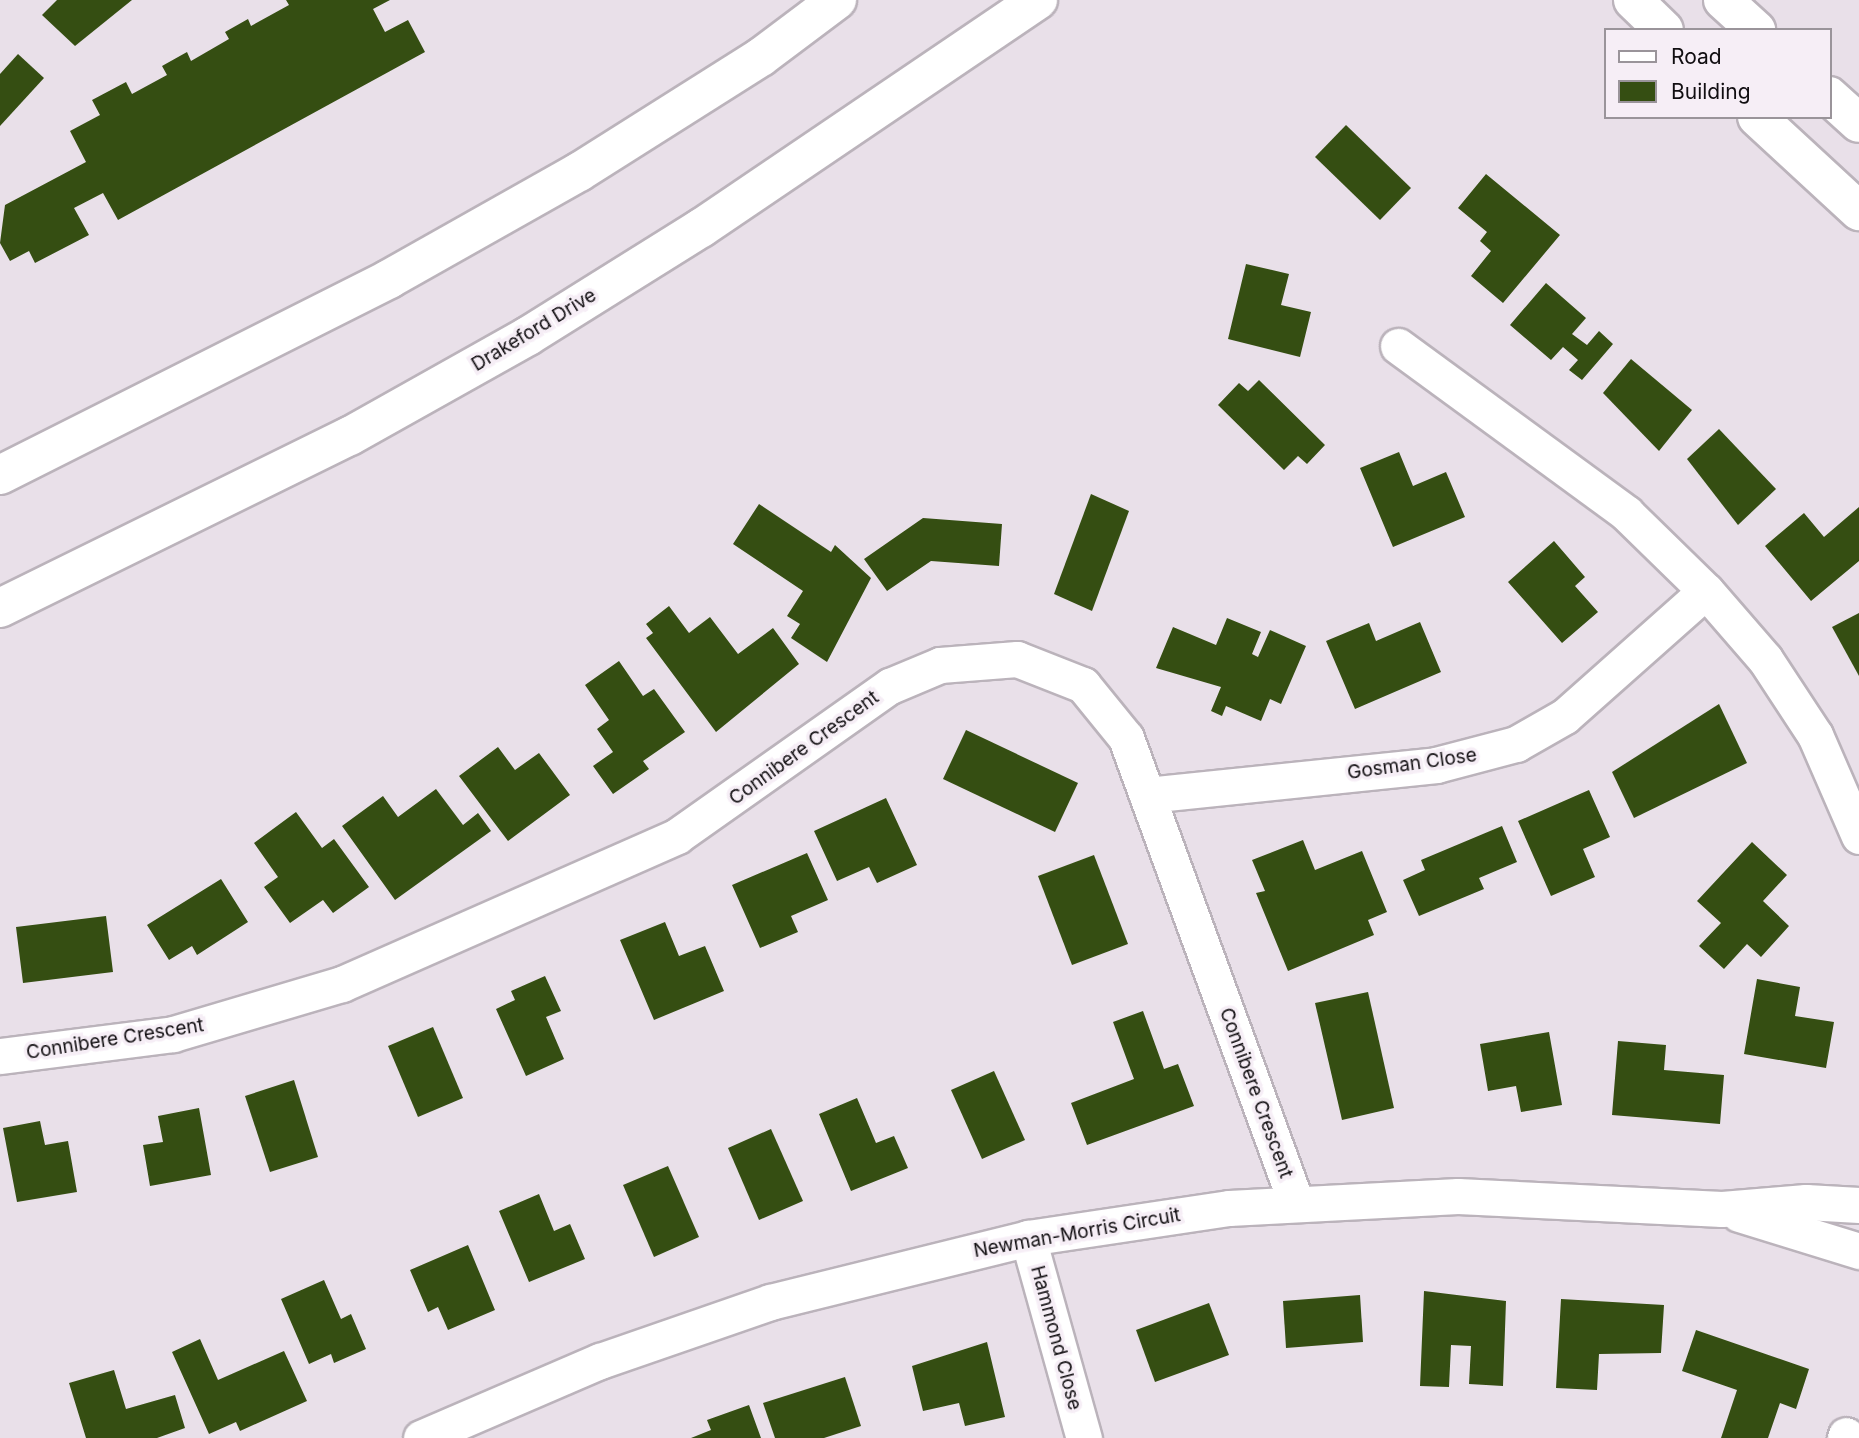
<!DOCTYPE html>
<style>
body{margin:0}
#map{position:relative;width:1859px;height:1438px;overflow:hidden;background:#e9e0e9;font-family:Inter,sans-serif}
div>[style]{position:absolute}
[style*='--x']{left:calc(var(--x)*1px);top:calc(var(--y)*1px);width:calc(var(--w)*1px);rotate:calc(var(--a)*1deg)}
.building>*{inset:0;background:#354e12}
.roads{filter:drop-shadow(2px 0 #bbb3bb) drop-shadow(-2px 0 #bbb3bb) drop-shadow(0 2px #bbb3bb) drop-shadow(0 -2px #bbb3bb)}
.minor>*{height:35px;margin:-17.5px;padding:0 17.5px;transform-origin:17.5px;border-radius:17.5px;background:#fff}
.major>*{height:38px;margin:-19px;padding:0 19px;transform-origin:19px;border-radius:19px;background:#fff}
.highway>*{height:38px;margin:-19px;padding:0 19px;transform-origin:19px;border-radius:19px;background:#fff}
span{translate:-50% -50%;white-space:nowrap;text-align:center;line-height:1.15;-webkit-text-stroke:7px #f6eef6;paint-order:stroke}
.street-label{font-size:19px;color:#110e11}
.legend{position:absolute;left:1604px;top:28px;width:228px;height:91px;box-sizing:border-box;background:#f6eef6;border:2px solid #9a949a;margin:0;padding:9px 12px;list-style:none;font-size:21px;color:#110e11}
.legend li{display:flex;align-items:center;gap:14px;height:35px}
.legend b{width:35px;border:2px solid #9a949a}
</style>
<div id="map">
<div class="building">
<div style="clip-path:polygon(57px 0,132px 0,75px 46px,42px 15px)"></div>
<div style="clip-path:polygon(286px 0,390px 0,373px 9px,385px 32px,408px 20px,425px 52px,118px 220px,103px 193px,74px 208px,89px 235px,35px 263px,29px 251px,10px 261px,0 243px,5px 205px,86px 162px,70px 131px,100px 115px,92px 100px,126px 82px,132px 94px,167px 75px,162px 66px,187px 52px,191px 61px,229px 39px,225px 32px,248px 19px,251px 26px,289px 5px)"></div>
<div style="clip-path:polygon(18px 54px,44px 78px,0 126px,0 74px)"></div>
<div style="clip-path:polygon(1346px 125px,1411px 188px,1380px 220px,1315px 157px)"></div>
<div style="clip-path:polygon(1486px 174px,1560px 235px,1503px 303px,1471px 276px,1491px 251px,1480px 241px,1487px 232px,1458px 208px)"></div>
<div style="clip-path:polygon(1246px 264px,1289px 274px,1281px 305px,1311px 312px,1300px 357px,1228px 339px)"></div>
<div style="clip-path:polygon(1546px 283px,1586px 318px,1572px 334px,1587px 345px,1599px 331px,1613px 344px,1582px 380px,1569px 370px,1578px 360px,1563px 347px,1551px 360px,1510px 325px)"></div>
<div style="clip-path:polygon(1631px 359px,1692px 410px,1659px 451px,1603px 393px)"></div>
<div style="clip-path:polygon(1259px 380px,1325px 445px,1307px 464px,1298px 456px,1284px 470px,1218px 405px,1239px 383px,1248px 391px)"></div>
<div style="clip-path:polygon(1719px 429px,1776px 489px,1738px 525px,1687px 459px)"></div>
<div style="clip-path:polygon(1399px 452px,1413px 486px,1446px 472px,1465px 517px,1393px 547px,1360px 468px)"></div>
<div style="clip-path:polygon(1091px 494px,1129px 511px,1092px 611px,1054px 594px)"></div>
<div style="clip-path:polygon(759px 504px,831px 552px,835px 545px,871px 578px,827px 662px,791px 638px,800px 624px,787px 616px,803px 591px,733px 544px)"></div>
<div style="clip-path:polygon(1859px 507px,1859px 561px,1811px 601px,1765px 546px,1804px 513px,1824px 537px)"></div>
<div style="clip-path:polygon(923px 518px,1002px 524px,999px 566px,931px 561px,887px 591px,864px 559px)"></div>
<div style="clip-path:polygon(1554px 541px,1585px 577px,1575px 586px,1598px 612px,1562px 643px,1508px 582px)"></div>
<div style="clip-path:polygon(669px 606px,689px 633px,710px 617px,738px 654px,773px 628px,799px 664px,716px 732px,646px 638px,653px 633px,646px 624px)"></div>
<div style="clip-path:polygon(1859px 613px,1859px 676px,1832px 627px)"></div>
<div style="clip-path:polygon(1227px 618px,1261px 632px,1252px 654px,1258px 657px,1270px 630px,1306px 646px,1281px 704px,1270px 699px,1261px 721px,1226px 706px,1222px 716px,1211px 711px,1221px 687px,1156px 668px,1173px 627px,1216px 645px)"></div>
<div style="clip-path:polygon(1420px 622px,1441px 672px,1355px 709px,1326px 641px,1369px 623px,1376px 641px)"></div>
<div style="clip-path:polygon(619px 661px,643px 696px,654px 689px,685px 732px,643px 761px,649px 769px,613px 794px,593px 766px,613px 752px,597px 729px,609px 720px,585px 685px)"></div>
<div style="clip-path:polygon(1719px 704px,1747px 763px,1634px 818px,1612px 772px)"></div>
<div style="clip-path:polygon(966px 730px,1078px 783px,1055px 832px,943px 779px)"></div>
<div style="clip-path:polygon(498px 747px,515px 770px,539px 753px,570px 795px,508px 841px,459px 776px)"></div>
<div style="clip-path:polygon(436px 789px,463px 825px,478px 813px,491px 831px,395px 900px,342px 826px,383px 796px,398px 817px)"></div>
<div style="clip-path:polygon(1589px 790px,1610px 837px,1583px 849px,1595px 877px,1551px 896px,1518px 821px)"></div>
<div style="clip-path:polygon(886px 798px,917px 865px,877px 883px,869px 867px,837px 881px,814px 831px)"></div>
<div style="clip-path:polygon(296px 812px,322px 848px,334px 839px,369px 887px,333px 913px,323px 900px,290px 923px,264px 887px,278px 877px,254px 843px)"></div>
<div style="clip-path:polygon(1502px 826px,1517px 862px,1479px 878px,1484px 889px,1419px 916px,1403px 880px,1425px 870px,1421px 860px)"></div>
<div style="clip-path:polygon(1303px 840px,1315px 870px,1362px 851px,1387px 912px,1368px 920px,1374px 935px,1288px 971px,1256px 893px,1265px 891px,1252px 860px)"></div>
<div style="clip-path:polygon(1752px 842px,1787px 875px,1763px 901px,1789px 926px,1761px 957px,1747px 944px,1724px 969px,1699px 946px,1721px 923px,1697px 901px)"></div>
<div style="clip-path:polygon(807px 853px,828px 900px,791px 916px,798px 932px,760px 948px,732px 885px)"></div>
<div style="clip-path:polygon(1094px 855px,1128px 944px,1072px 965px,1038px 876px)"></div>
<div style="clip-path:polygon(221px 879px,248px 922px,197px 955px,192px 946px,169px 960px,147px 925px)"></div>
<div style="clip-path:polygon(106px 916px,113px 972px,23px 983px,16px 927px)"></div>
<div style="clip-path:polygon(665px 922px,679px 956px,705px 946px,724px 991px,654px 1020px,620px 940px)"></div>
<div style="clip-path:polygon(545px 976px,561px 1011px,546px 1017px,564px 1059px,526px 1076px,496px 1009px,515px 1000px,511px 991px)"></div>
<div style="clip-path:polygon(1757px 979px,1800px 987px,1795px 1016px,1834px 1022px,1826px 1068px,1744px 1054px)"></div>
<div style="clip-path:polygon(1368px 992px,1394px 1108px,1342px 1120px,1315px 1003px)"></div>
<div style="clip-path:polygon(1143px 1011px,1164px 1069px,1178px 1064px,1194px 1106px,1087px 1145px,1071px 1103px,1134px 1079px,1113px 1022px)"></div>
<div style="clip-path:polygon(433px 1027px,463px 1098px,418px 1117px,388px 1046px)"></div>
<div style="clip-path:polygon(1549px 1032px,1562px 1105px,1521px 1112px,1516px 1086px,1488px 1091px,1480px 1044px)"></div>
<div style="clip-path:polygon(1618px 1041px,1666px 1045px,1664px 1070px,1724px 1075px,1720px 1124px,1612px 1115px)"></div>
<div style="clip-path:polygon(994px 1071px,1025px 1140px,982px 1159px,951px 1090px)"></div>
<div style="clip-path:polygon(294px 1080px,318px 1157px,270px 1172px,245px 1096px)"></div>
<div style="clip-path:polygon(857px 1098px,876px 1143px,894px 1136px,908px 1168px,851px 1191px,819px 1114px)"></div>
<div style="clip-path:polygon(199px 1108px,211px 1175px,150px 1186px,143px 1145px,163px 1142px,158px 1116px)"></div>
<div style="clip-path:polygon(40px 1121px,45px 1145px,68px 1141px,77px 1192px,17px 1202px,3px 1128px)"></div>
<div style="clip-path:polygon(771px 1129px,803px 1201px,759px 1220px,728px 1148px)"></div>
<div style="clip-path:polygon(668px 1166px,699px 1237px,654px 1257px,623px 1185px)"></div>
<div style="clip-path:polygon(539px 1194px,554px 1231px,570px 1224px,585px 1259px,529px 1282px,499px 1211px)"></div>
<div style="clip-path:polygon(468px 1245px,495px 1310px,448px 1330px,438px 1307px,428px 1312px,410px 1270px)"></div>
<div style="clip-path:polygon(324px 1280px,341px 1319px,351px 1314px,366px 1349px,334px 1363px,331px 1354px,309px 1364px,281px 1299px)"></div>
<div style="clip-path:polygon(1424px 1291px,1506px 1301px,1503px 1386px,1469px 1384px,1471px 1346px,1451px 1345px,1449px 1387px,1420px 1386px)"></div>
<div style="clip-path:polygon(1360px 1295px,1363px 1342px,1286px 1348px,1283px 1301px)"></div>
<div style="clip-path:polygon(1561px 1299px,1664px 1305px,1661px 1353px,1599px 1354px,1597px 1390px,1556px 1388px)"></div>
<div style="clip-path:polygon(1209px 1303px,1229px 1355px,1155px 1382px,1136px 1330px)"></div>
<div style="clip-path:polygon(1696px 1330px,1809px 1369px,1796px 1409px,1780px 1403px,1768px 1438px,1721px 1438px,1737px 1390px,1682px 1371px)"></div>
<div style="clip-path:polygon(200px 1339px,218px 1380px,284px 1351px,307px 1401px,240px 1431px,236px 1422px,209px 1434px,172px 1352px)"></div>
<div style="clip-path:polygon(987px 1342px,1005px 1417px,965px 1426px,959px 1403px,923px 1411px,912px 1366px)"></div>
<div style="clip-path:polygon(114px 1370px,126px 1409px,175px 1395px,185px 1428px,157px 1438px,86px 1438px,69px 1383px)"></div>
<div style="clip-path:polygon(845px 1377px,861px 1426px,824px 1438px,775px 1438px,763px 1403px)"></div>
<div style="clip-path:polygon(749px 1405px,761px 1438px,691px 1438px,711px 1430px,707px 1420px)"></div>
</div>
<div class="roads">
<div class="minor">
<div style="--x:1398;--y:346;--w:283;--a:36.2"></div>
<div style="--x:1626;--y:513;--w:112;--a:44.3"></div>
<div style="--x:1706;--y:591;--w:90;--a:49.1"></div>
<div style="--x:1765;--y:659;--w:91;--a:56.7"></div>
<div style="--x:1815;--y:735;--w:110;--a:66.5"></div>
<div style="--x:1147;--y:795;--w:291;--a:-5.9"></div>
<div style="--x:1436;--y:765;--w:83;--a:-14.7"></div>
<div style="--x:1516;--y:744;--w:56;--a:-29.7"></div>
<div style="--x:1565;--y:716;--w:188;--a:-41.6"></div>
<div style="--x:0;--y:1056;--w:174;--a:-7.2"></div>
<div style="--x:173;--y:1034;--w:176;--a:-16.5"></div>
<div style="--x:342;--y:984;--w:366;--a:-23.8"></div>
<div style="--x:677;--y:836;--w:261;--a:-35.2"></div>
<div style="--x:890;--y:686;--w:54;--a:-22.8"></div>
<div style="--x:940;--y:665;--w:77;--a:-4.5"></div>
<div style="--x:1017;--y:659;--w:71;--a:21.5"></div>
<div style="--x:1083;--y:685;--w:68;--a:50.9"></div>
<div style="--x:1126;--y:738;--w:494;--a:69.9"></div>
<div style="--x:1739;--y:1214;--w:126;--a:17.1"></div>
<div style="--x:1028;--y:1238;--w:208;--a:74.4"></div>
<div style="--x:421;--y:1438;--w:195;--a:-23.3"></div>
<div style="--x:600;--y:1361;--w:180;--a:-19.1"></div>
<div style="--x:770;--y:1302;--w:266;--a:-13.9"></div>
<div style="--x:1028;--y:1238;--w:203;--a:-8.5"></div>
<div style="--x:1229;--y:1208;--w:229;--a:-3"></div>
<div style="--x:1458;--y:1196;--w:264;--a:2.8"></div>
<div style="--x:1722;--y:1209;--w:84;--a:-4.8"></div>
<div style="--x:1806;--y:1202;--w:53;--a:3.2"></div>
<div style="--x:1845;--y:1438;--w:3;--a:-72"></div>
</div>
<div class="major">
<div style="--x:1633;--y:0;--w:43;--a:44.1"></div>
<div style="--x:1723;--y:0;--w:45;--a:42.3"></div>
<div style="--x:1829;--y:96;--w:40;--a:42"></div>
<div style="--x:1757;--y:117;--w:139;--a:42.7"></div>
</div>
<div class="highway">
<div style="--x:0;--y:475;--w:436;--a:-26.7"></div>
<div style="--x:389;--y:279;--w:218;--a:-29.4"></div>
<div style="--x:579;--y:172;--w:215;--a:-32.3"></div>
<div style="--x:761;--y:57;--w:95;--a:-36.9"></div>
<div style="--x:0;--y:608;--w:390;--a:-26.2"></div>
<div style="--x:350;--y:436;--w:204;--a:-29.3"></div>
<div style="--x:528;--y:336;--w:204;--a:-32"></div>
<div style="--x:701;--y:228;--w:407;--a:-34.1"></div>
</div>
</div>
<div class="street-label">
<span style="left:534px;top:330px;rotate:-31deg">Drakeford Drive</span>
<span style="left:804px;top:748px;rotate:-36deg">Connibere Crescent</span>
<span style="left:1412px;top:764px;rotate:-8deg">Gosman Close</span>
<span style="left:115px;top:1039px;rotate:-9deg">Connibere Crescent</span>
<span style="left:1256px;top:1093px;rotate:70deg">Connibere Crescent</span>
<span style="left:1077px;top:1233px;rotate:-10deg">Newman-Morris Circuit</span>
<span style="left:1056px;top:1338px;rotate:75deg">Hammond Close</span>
</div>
<ul class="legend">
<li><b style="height:9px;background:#fff"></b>Road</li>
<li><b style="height:19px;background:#354e12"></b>Building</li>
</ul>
</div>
